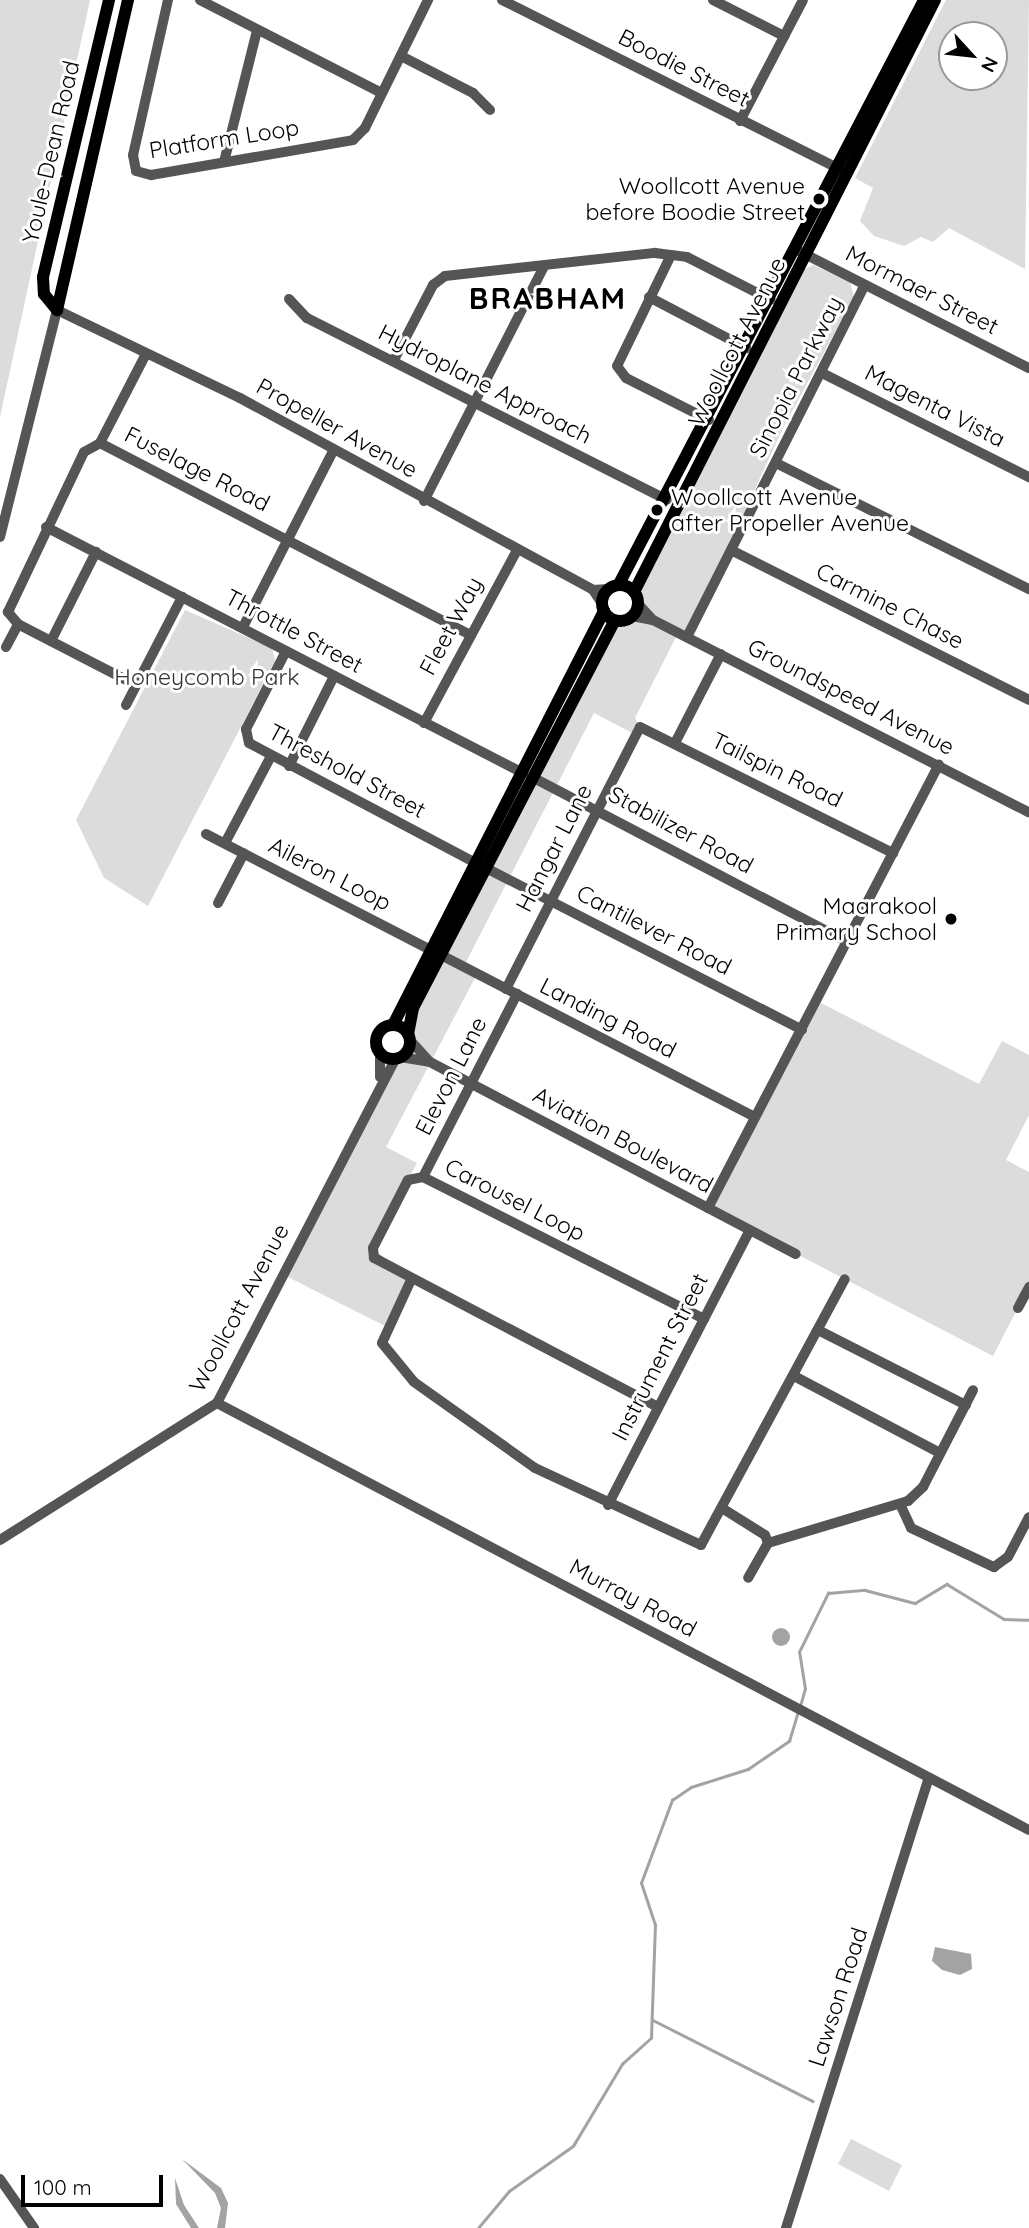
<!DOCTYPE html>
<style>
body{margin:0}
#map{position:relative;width:1029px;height:2228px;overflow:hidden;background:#fff;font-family:Quicksand,sans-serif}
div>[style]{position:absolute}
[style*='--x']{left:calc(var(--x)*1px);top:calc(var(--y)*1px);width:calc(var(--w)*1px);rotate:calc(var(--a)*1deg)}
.green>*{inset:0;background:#dcdcdc}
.water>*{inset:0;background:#a3a3a3}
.round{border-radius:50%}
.stream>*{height:2.5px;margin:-1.25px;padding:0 1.25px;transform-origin:1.25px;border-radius:1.25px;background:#a3a3a3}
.minor>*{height:10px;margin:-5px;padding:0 5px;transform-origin:5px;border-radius:5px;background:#555}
.major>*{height:12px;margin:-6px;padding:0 6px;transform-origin:6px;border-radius:6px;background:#000}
.major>.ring{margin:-6px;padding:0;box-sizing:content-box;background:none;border:12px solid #000;border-radius:50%}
.dots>*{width:19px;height:19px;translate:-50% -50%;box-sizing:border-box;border:4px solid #fff;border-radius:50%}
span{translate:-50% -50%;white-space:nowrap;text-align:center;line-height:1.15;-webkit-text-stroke:6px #fff;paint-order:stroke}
.street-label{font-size:23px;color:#000}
.poi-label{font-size:23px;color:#000}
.right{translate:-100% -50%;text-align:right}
.left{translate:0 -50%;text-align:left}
.park-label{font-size:23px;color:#333}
.district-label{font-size:30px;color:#000;font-weight:700;letter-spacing:2px}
.north{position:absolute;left:938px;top:21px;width:70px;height:70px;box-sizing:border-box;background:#fff;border:2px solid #999;border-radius:50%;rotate:117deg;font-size:19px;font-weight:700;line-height:28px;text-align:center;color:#000}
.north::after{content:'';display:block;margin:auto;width:24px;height:32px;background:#000;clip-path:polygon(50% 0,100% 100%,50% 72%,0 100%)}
.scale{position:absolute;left:21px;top:2175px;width:142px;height:32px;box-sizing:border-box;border:4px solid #000;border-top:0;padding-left:9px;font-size:21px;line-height:24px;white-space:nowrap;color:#000;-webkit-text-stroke:5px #fff;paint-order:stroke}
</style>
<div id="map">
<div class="green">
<div style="clip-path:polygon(0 0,90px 0,0 417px)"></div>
<div style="clip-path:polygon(evenodd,946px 0,1029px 0,1025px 269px,949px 228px,933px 242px,921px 237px,904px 246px,874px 236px,860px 221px,873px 188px,855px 178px,946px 0,952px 35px,994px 35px,994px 77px,952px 77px,952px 35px)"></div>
<div style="clip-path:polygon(813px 265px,850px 282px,854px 297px,783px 428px,687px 637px,678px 633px,635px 718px,640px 727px,634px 734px,594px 713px,464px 966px,477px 974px,386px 1147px,417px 1163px,373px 1248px,411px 1280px,385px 1326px,282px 1274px,380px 1080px,408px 1051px,413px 1011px,615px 620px,632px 616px,634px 592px,801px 271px)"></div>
<div style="clip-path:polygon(185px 610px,272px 648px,275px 661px,148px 906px,104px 878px,76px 820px)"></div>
<div style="clip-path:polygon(817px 1001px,979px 1084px,1002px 1041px,1029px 1055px,1029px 1115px,1006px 1160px,1029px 1172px,1029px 1286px,993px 1356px,708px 1208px)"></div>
<div style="clip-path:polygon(851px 2139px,902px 2165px,889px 2191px,838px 2164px)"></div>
</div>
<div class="water">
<div class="round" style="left:772px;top:1628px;width:18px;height:18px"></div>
<div style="clip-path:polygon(935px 1947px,971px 1954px,972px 1969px,960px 1975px,942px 1970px,932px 1961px)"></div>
<div style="clip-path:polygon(182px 2159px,221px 2188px,228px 2203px,225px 2228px,217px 2228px,221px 2208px,215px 2193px)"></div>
<div style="clip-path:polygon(175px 2178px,184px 2205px,199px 2228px,191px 2228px,176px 2204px)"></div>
</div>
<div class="stream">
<div style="--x:800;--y:1706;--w:18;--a:-74"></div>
<div style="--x:805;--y:1689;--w:37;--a:-99"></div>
<div style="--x:799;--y:1652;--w:66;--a:-63.8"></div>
<div style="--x:828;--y:1593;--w:37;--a:-5"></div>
<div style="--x:865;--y:1590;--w:52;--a:14.6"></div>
<div style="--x:915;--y:1603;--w:37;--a:-31"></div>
<div style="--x:947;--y:1584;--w:67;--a:31.6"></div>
<div style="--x:1004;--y:1619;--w:25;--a:2"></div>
<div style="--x:653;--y:2020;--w:179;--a:26.9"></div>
<div style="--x:478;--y:2228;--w:48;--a:-50"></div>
<div style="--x:509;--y:2191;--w:78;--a:-35.1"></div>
<div style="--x:573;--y:2146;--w:96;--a:-59.1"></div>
<div style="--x:622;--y:2064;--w:39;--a:-42"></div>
<div style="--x:651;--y:2038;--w:113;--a:-88"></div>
<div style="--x:655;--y:1925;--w:44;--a:-108.4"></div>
<div style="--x:641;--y:1883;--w:89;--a:-69.5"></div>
<div style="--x:672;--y:1800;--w:23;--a:-34"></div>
<div style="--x:691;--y:1787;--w:60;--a:-17.5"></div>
<div style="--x:748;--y:1769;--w:50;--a:-34.3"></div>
<div style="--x:789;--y:1741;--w:30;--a:-73"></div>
</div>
<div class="minor">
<div style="--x:168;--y:0;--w:159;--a:102.7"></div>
<div style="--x:133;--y:155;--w:16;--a:79"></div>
<div style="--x:136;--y:171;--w:16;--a:15"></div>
<div style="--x:151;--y:175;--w:205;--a:-9.8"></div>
<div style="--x:353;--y:140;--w:17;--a:-45"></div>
<div style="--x:365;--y:128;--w:143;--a:-63.8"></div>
<div style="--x:200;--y:0;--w:204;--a:27.1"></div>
<div style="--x:502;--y:0;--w:379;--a:26.6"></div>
<div style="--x:713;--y:0;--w:80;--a:26.9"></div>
<div style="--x:401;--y:56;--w:81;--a:27.2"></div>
<div style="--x:473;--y:93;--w:24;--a:45"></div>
<div style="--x:740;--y:121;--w:136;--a:-62.5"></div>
<div style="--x:224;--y:162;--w:135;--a:-75.9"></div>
<div style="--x:797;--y:250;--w:260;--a:27"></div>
<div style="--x:671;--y:255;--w:123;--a:115.9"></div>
<div style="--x:617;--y:366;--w:15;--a:53"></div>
<div style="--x:626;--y:378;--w:93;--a:26.8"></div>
<div style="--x:649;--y:297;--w:110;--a:27.7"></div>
<div style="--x:289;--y:299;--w:26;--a:47"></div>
<div style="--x:307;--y:318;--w:403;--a:26.8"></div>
<div style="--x:394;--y:360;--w:85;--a:-62.5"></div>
<div style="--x:433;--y:285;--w:15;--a:-37"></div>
<div style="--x:445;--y:276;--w:211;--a:-6.3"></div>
<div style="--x:655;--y:253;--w:32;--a:7"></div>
<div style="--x:687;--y:257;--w:94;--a:27.1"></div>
<div style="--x:822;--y:373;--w:232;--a:26.7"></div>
<div style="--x:100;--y:443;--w:100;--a:-62.7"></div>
<div style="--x:776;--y:463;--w:283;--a:26.5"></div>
<div style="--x:424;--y:501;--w:265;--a:-62.9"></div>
<div style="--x:46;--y:527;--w:537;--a:27.28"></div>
<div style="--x:0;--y:537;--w:234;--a:-75.9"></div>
<div style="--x:57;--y:310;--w:203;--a:25.7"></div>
<div style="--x:240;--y:398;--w:402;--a:28.5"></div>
<div style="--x:593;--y:590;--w:14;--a:56"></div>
<div style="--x:731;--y:550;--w:334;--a:26.7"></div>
<div style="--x:593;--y:590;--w:15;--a:-4"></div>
<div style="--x:638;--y:604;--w:19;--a:47"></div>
<div style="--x:632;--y:616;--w:21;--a:11"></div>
<div style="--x:653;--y:620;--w:422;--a:27.1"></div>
<div style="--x:243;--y:627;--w:195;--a:-62.9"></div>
<div style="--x:687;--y:637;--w:394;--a:-63.2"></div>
<div style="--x:51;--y:641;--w:100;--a:-63.2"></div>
<div style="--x:6;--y:647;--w:26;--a:-62"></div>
<div style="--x:286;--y:651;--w:88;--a:117.1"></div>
<div style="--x:246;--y:729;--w:14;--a:78"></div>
<div style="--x:249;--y:743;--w:259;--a:27.9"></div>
<div style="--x:136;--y:685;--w:133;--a:-152.7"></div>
<div style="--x:18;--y:624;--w:16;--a:-130"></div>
<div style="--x:8;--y:612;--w:177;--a:-64.6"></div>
<div style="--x:84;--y:452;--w:18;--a:-29"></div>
<div style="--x:100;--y:443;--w:417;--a:27.4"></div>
<div style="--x:126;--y:705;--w:122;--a:-62.6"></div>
<div style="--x:424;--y:723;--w:196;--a:-61.7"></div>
<div style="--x:675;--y:743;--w:100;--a:-62.7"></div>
<div style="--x:289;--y:766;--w:101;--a:-63.4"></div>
<div style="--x:532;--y:777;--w:356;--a:27.6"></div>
<div style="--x:206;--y:834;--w:255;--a:27.3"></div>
<div style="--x:225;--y:843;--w:98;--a:-62.1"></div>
<div style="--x:486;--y:868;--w:355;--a:27.1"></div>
<div style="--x:218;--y:903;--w:56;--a:-62.5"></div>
<div style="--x:441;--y:955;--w:353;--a:27.3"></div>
<div style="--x:506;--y:989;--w:294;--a:-62.9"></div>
<div style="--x:640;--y:727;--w:283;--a:26.5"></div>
<div style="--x:410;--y:1040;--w:27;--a:48"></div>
<div style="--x:400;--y:1057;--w:30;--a:9"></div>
<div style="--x:430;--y:1062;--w:413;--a:27.7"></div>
<div style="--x:380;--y:1077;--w:23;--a:-90"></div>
<div style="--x:423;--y:1177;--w:206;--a:-62.8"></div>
<div style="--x:708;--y:1208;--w:500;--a:-62.5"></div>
<div style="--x:411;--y:1280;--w:69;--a:114.7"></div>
<div style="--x:382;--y:1343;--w:50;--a:50.6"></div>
<div style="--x:414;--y:1382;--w:148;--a:35.4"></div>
<div style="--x:535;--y:1468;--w:183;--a:24.9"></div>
<div style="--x:701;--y:1545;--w:302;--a:-61.6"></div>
<div style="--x:1018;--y:1308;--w:24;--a:-62"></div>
<div style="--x:818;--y:1330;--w:166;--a:26.9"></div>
<div style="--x:794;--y:1376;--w:165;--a:27.8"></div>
<div style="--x:217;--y:1403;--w:917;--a:27.74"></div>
<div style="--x:658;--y:1407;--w:321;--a:-152.3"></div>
<div style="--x:374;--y:1258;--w:10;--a:-96"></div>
<div style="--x:373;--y:1248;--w:76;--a:-62.8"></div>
<div style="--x:408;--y:1180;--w:15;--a:-11"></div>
<div style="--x:423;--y:1177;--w:315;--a:26.8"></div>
<div style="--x:900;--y:1504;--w:26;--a:65"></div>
<div style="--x:911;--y:1528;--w:92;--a:25.2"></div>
<div style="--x:994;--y:1567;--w:17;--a:-36"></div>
<div style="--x:1008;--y:1557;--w:45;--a:-62.3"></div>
<div style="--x:608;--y:1505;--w:309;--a:-62.7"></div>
<div style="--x:725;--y:1510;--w:47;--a:32"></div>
<div style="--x:765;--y:1535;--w:9;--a:69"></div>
<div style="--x:768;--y:1543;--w:40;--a:119.7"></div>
<div style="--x:0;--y:1540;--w:257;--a:-32.3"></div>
<div style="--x:217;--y:1403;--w:387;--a:-62.6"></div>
<div style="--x:768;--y:1543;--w:146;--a:-16.7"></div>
<div style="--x:908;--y:1501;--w:21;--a:-43"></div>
<div style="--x:923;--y:1487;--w:109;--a:-62.7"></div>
<div style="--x:0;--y:2179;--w:60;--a:55.2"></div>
<div style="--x:786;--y:2228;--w:472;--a:-72.4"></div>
</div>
<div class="major">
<div style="--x:109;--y:0;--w:285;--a:103.4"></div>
<div style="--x:43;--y:277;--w:17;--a:87"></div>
<div style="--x:44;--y:294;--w:21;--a:51"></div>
<div style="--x:57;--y:310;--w:318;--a:-77.1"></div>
<div style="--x:619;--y:584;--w:659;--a:-62.42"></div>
<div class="ring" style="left:602px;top:585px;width:24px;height:24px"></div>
<div style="--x:634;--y:592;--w:664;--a:-63.05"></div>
<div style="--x:393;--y:1025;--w:465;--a:-63"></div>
<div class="ring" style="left:376px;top:1025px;width:22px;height:22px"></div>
<div style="--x:408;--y:1034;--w:26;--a:-79"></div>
<div style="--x:413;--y:1008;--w:437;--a:-62.5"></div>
</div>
<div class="dots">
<div style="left:819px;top:199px;background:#000"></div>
<div style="left:657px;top:510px;background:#000"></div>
<div style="left:951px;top:919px;background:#000"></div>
</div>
<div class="street-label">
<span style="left:684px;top:68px;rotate:27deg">Boodie Street</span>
<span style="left:224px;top:139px;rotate:-9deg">Platform Loop</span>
<span style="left:51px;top:152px;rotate:-77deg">Youle-Dean Road</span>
<span style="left:922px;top:290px;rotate:27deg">Mormaer Street</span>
<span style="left:737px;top:342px;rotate:-63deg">Woollcott Avenue</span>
<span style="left:796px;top:377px;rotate:-63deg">Sinopia Parkway</span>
<span style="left:485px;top:384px;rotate:27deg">Hydroplane Approach</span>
<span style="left:935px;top:406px;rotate:27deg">Magenta Vista</span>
<span style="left:337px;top:428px;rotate:29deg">Propeller Avenue</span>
<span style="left:197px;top:469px;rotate:27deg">Fuselage Road</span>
<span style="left:890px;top:606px;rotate:27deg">Carmine Chase</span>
<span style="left:451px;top:626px;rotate:-62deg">Fleet Way</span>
<span style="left:294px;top:631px;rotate:28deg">Throttle Street</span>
<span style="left:851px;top:697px;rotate:27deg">Groundspeed Avenue</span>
<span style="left:777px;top:770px;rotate:26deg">Tailspin Road</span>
<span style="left:347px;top:771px;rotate:28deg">Threshold Street</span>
<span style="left:681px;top:830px;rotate:28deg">Stabilizer Road</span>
<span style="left:554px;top:848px;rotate:-63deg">Hangar Lane</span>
<span style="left:330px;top:874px;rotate:27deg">Aileron Loop</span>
<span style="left:654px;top:930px;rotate:27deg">Cantilever Road</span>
<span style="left:608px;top:1018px;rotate:27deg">Landing Road</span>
<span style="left:451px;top:1076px;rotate:-63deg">Elevon Lane</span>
<span style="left:623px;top:1140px;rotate:28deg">Aviation Boulevard</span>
<span style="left:515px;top:1200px;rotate:27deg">Carousel Loop</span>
<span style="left:239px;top:1308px;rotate:-62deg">Woollcott Avenue</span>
<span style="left:660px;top:1357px;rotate:-63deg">Instrument Street</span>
<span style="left:633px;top:1598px;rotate:28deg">Murray Road</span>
<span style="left:838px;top:1997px;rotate:-72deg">Lawson Road</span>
</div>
<div class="poi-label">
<span class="right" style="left:805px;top:199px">Woollcott Avenue<br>before Boodie Street</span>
<span class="left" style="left:671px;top:510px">Woollcott Avenue<br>after Propeller Avenue</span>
<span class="right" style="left:937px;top:919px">Maarakool<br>Primary School</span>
</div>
<div class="park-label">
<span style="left:207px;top:677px">Honeycomb Park</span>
</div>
<div class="district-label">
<span style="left:548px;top:298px">BRABHAM</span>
</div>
<div class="north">N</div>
<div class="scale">100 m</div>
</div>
